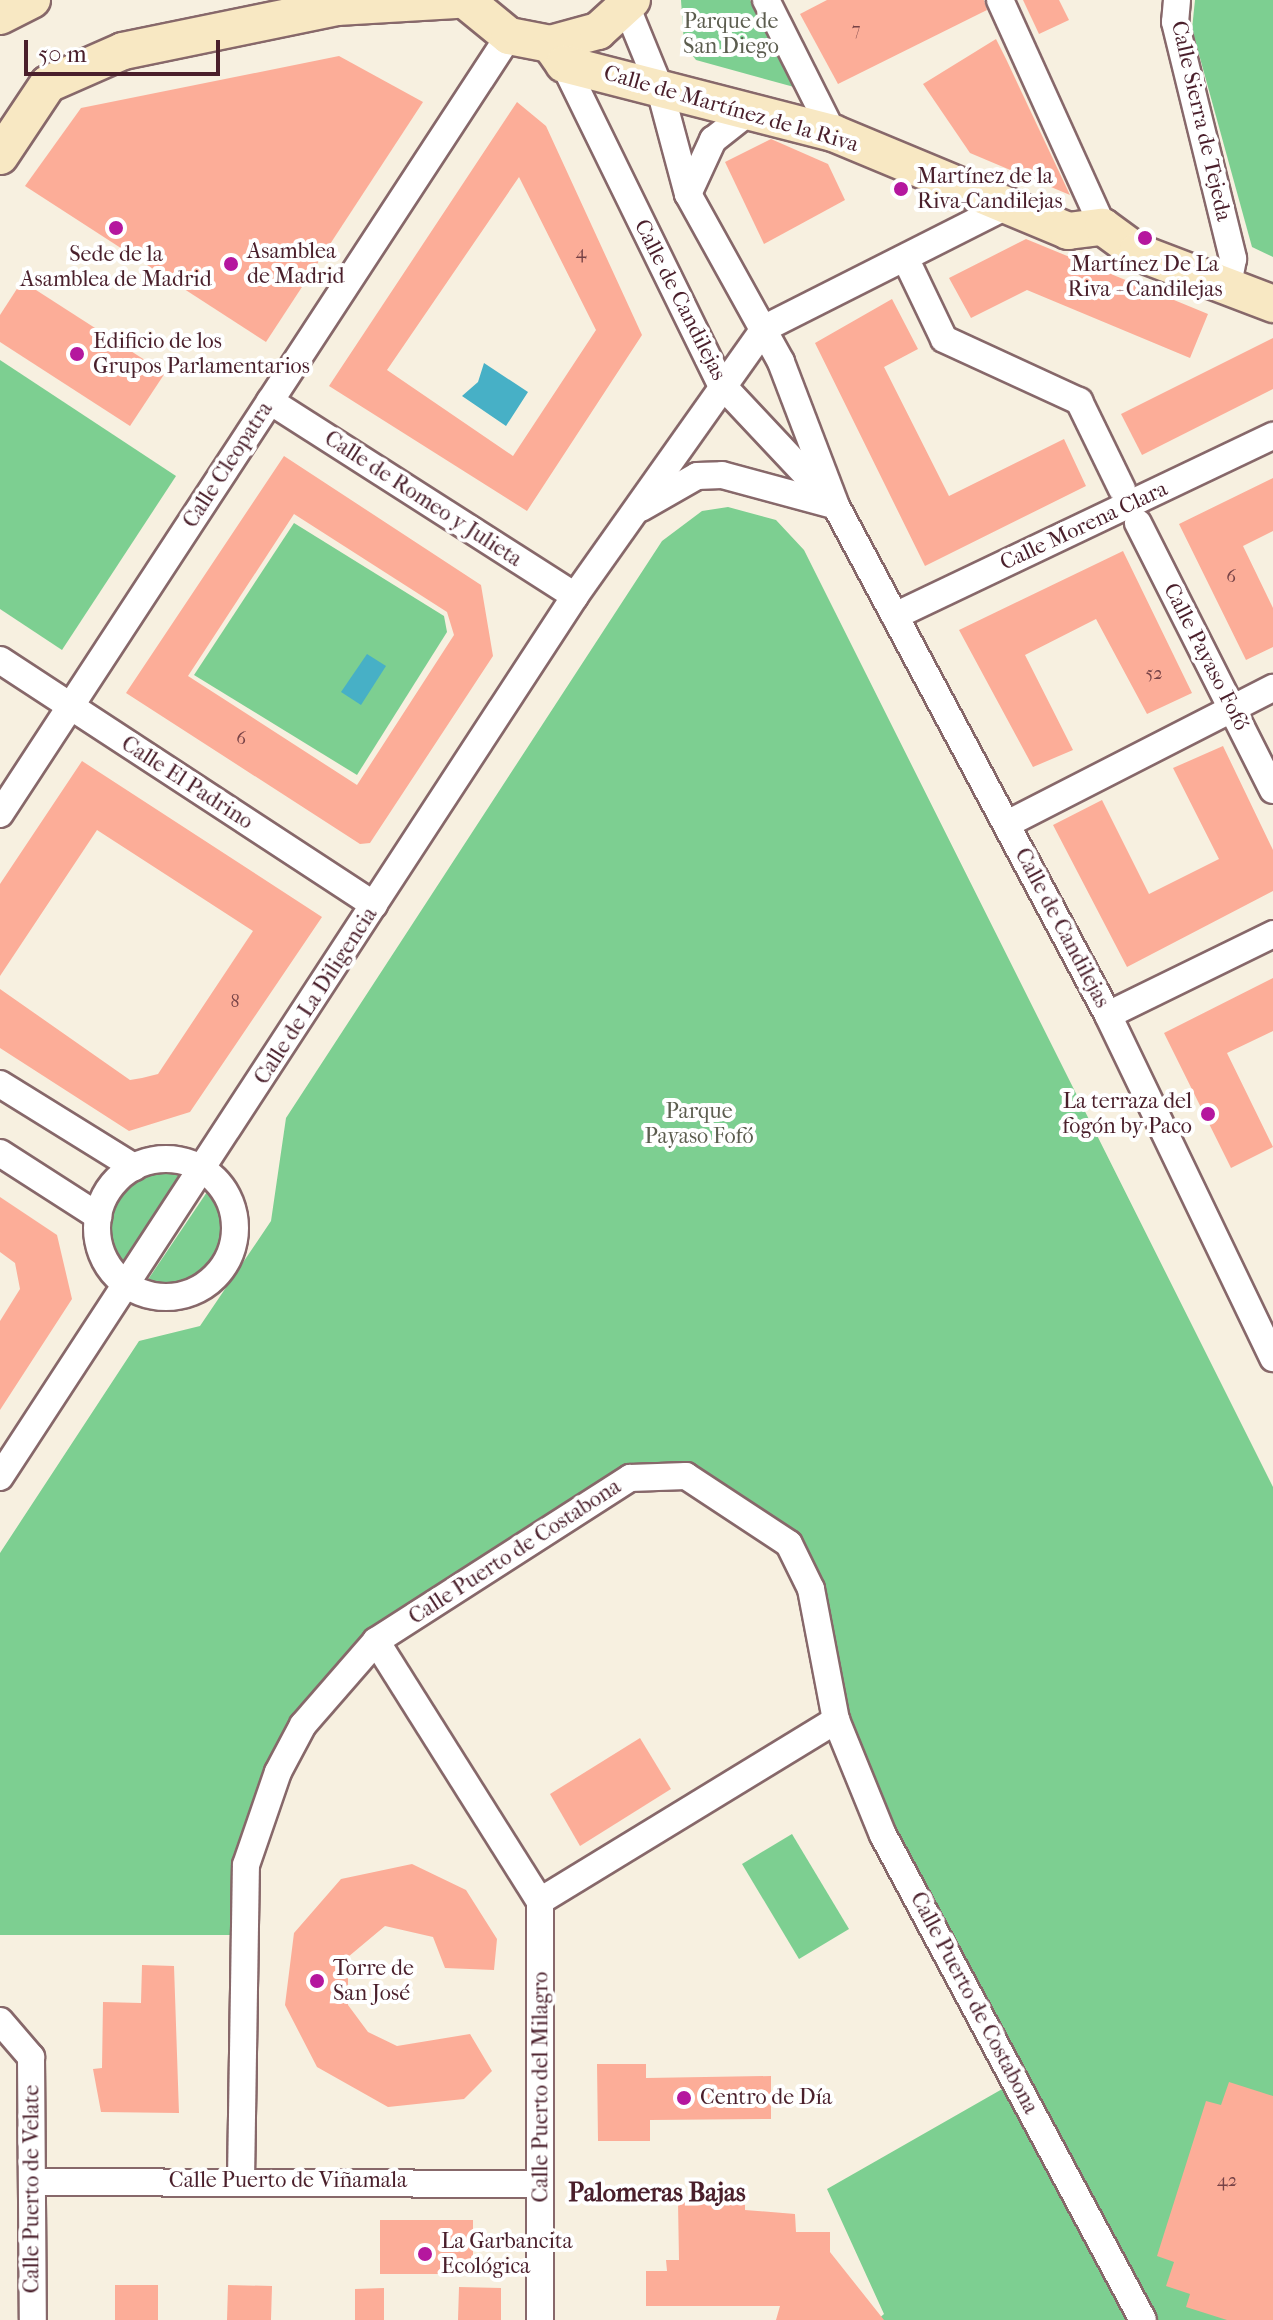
<!DOCTYPE html>
<meta charset="utf-8">
<style>
body{margin:0}
#map{position:relative;width:1273px;height:2320px;overflow:hidden;background:#f7f0e0;font-family:"IM FELL French Canon",serif}
div>[style]{position:absolute}
[style*='--x']{left:calc(var(--x)*1px);top:calc(var(--y)*1px);width:calc(var(--w)*1px);rotate:calc(var(--a)*1deg)}
.green>*{inset:0;background:#7dcf91}
.water>*{inset:0;background:#47b0c6}
.building>*{inset:0;background:#fcad98}
.roads{filter:drop-shadow(2px 0 #87686a) drop-shadow(-2px 0 #87686a) drop-shadow(0 2px #87686a) drop-shadow(0 -2px #87686a)}
.street>*{height:26px;margin:-13px;padding:0 13px;transform-origin:13px;border-radius:13px;background:#fff}
.street>.ring{margin:-13px;padding:0;box-sizing:content-box;background:none;border:26px solid #fff;border-radius:50%}
.secondary>*{height:36px;margin:-18px;padding:0 18px;transform-origin:18px;border-radius:18px;background:#f8e8c3}
.dots>*{width:22px;height:22px;translate:-50% -50%;box-sizing:border-box;border:4px solid #fff;border-radius:50%}
span{translate:-50% -50%;white-space:nowrap;text-align:center;line-height:1.15;-webkit-text-stroke:8px #fff;paint-order:stroke}
.number-label{font-size:18px;color:#764246}
.number-label span{-webkit-text-stroke-width:0}
.park-label{font-size:22px;color:#5c5d4f}
.street-label{font-size:22px;color:#4a1f2b}
.poi-label{font-size:22px;color:#4a1f2b}
.left{translate:0 -50%;text-align:left}
.right{translate:-100% -50%;text-align:right}
.quarter-label{font-size:26px;color:#4a1f2b;font-weight:700}
.scale{position:absolute;left:24px;top:40px;width:196px;height:36px;box-sizing:border-box;border:4px solid #4a1f2b;border-top:0;padding-left:10px;font-size:24px;line-height:28px;white-space:nowrap;color:#4a1f2b;-webkit-text-stroke:6px #fff;paint-order:stroke}
</style>
<div id="map">
<div class="green">
<div style="clip-path:polygon(681px 0,750px 0,805px 90px,696px 60px,684px 44px)"></div>
<div style="clip-path:polygon(1195px 0,1273px 0,1273px 257px,1252px 247px,1192px 29px)"></div>
<div style="clip-path:polygon(0 360px,176px 476px,62px 650px,0 609px)"></div>
<div style="clip-path:polygon(728px 507px,776px 520px,804px 550px,1273px 1487px,1273px 2320px,877px 2320px,884px 2314px,827px 2189px,1018px 2080px,883px 1835px,789px 1544px,653px 1472px,376px 1641px,278px 1772px,241px 1935px,0 1935px,0 1553px,139px 1341px,200px 1326px,271px 1221px,286px 1118px,662px 541px,702px 511px)"></div>
<div style="clip-path:polygon(294px 523px,444px 616px,447px 632px,357px 775px,194px 675px)"></div>
<div style="clip-path:polygon(155px 1169px,185px 1175px,125px 1268px,105px 1239px,109px 1206px,131px 1180px)"></div>
<div style="clip-path:polygon(209px 1189px,225px 1213px,220px 1257px,189px 1284px,145px 1284px)"></div>
<div style="clip-path:polygon(792px 1834px,849px 1929px,799px 1959px,742px 1864px)"></div>
</div>
<div class="water">
<div style="clip-path:polygon(484px 363px,528px 392px,506px 426px,462px 396px,478px 382px)"></div>
<div style="clip-path:polygon(367px 654px,386px 666px,361px 705px,341px 692px)"></div>
</div>
<div class="building">
<div style="clip-path:polygon(827px 0,984px 0,987px 10px,838px 84px,800px 14px)"></div>
<div style="clip-path:polygon(1023px 0,1059px 0,1069px 20px,1039px 34px)"></div>
<div style="clip-path:polygon(996px 39px,1007px 61px,1070px 195px,970px 153px,923px 84px)"></div>
<div style="clip-path:polygon(339px 56px,423px 102px,266px 342px,25px 186px,81px 108px)"></div>
<div style="clip-path:polygon(evenodd,517px 102px,546px 126px,642px 335px,527px 511px,329px 386px,517px 102px,519px 177px,596px 330px,513px 456px,387px 370px,519px 177px)"></div>
<div style="clip-path:polygon(771px 139px,828px 164px,845px 200px,764px 244px,725px 162px)"></div>
<div style="clip-path:polygon(1026px 239px,1208px 314px,1190px 358px,1027px 290px,971px 318px,949px 278px)"></div>
<div style="clip-path:polygon(22px 281px,165px 373px,130px 426px,0 342px,0 315px)"></div>
<div style="clip-path:polygon(892px 299px,918px 349px,884px 367px,949px 496px,1064px 439px,1086px 486px,925px 566px,815px 343px)"></div>
<div style="clip-path:polygon(1273px 338px,1273px 389px,1142px 455px,1121px 414px)"></div>
<div style="clip-path:polygon(evenodd,284px 456px,481px 585px,493px 656px,370px 843px,360px 844px,126px 693px,284px 456px,294px 514px,447px 612px,454px 635px,357px 785px,188px 676px,294px 514px)"></div>
<div style="clip-path:polygon(1273px 478px,1273px 531px,1243px 546px,1273px 608px,1273px 647px,1246px 660px,1179px 524px)"></div>
<div style="clip-path:polygon(1123px 551px,1192px 693px,1147px 714px,1096px 619px,1025px 655px,1073px 750px,1033px 767px,959px 630px)"></div>
<div style="clip-path:polygon(1223px 746px,1273px 850px,1273px 891px,1127px 967px,1053px 825px,1102px 800px,1149px 894px,1219px 859px,1173px 768px)"></div>
<div style="clip-path:polygon(82px 761px,322px 917px,190px 1112px,129px 1131px,0 1048px,0 989px,130px 1080px,142px 1078px,158px 1074px,253px 931px,97px 830px,0 976px,0 884px)"></div>
<div style="clip-path:polygon(1273px 978px,1273px 1031px,1227px 1053px,1273px 1147px,1231px 1168px,1164px 1033px)"></div>
<div style="clip-path:polygon(0 1197px,57px 1235px,72px 1299px,0 1410px,0 1321px,20px 1289px,15px 1263px,0 1252px)"></div>
<div style="clip-path:polygon(640px 1738px,671px 1789px,580px 1846px,550px 1794px)"></div>
<div style="clip-path:polygon(412px 1864px,466px 1890px,497px 1939px,494px 1970px,445px 1968px,433px 1937px,385px 1926px,348px 1957px,348px 2005px,368px 2032px,397px 2046px,470px 2034px,492px 2071px,464px 2099px,388px 2107px,317px 2067px,285px 2005px,294px 1933px,341px 1879px)"></div>
<div style="clip-path:polygon(142px 1965px,174px 1966px,179px 2113px,101px 2112px,93px 2069px,102px 2068px,103px 2002px,141px 2003px)"></div>
<div style="clip-path:polygon(597px 2064px,646px 2064px,646px 2078px,771px 2076px,771px 2119px,650px 2120px,650px 2141px,598px 2141px)"></div>
<div style="clip-path:polygon(1229px 2082px,1273px 2096px,1273px 2320px,1227px 2320px,1186px 2307px,1190px 2294px,1166px 2286px,1174px 2262px,1157px 2256px,1206px 2101px,1221px 2105px)"></div>
<div style="clip-path:polygon(745px 2201px,745px 2210px,795px 2214px,796px 2232px,830px 2232px,830px 2252px,884px 2320px,776px 2320px,780px 2306px,646px 2306px,646px 2271px,667px 2271px,666px 2260px,679px 2260px,678px 2202px)"></div>
<div style="clip-path:polygon(380px 2220px,473px 2220px,473px 2274px,380px 2274px)"></div>
<div style="clip-path:polygon(115px 2285px,158px 2285px,158px 2320px,115px 2320px)"></div>
<div style="clip-path:polygon(228px 2285px,272px 2286px,271px 2320px,227px 2320px)"></div>
<div style="clip-path:polygon(459px 2287px,501px 2288px,501px 2320px,458px 2320px)"></div>
<div style="clip-path:polygon(384px 2288px,384px 2320px,355px 2320px,355px 2289px)"></div>
</div>
<div class="roads">
<div class="street">
<div style="--x:766;--y:0;--w:149;--a:63.3"></div>
<div style="--x:1000;--y:0;--w:249;--a:65.6"></div>
<div style="--x:1177;--y:0;--w:22;--a:95"></div>
<div style="--x:1175;--y:22;--w:244;--a:76.2"></div>
<div style="--x:1233;--y:259;--w:31;--a:101"></div>
<div style="--x:627;--y:8;--w:84;--a:67.7"></div>
<div style="--x:659;--y:86;--w:112;--a:75"></div>
<div style="--x:688;--y:194;--w:192;--a:61"></div>
<div style="--x:781;--y:362;--w:154;--a:69.1"></div>
<div style="--x:836;--y:506;--w:577;--a:61.88"></div>
<div style="--x:1108;--y:1015;--w:381;--a:64.3"></div>
<div style="--x:564;--y:64;--w:356;--a:63.9"></div>
<div style="--x:721;--y:384;--w:161;--a:46.8"></div>
<div style="--x:688;--y:194;--w:60;--a:-65.2"></div>
<div style="--x:713;--y:140;--w:48;--a:-38.3"></div>
<div style="--x:911;--y:270;--w:76;--a:64.4"></div>
<div style="--x:944;--y:339;--w:149;--a:24.7"></div>
<div style="--x:1079;--y:401;--w:98;--a:64"></div>
<div style="--x:270;--y:401;--w:362;--a:32.6"></div>
<div style="--x:641;--y:508;--w:64;--a:-29.7"></div>
<div style="--x:697;--y:476;--w:25;--a:-2"></div>
<div style="--x:722;--y:475;--w:115;--a:15.1"></div>
<div style="--x:1138;--y:523;--w:299;--a:63.2"></div>
<div style="--x:895;--y:616;--w:419;--a:-25.5"></div>
<div style="--x:0;--y:660;--w:447;--a:33.2"></div>
<div style="--x:0;--y:814;--w:930;--a:-56.81"></div>
<div style="--x:1007;--y:824;--w:299;--a:-27.1"></div>
<div style="--x:1108;--y:1015;--w:184;--a:-26.1"></div>
<div style="--x:0;--y:1084;--w:158;--a:31.8"></div>
<div style="--x:0;--y:1153;--w:117;--a:32.7"></div>
<div class="ring" style="left:97px;top:1159px;width:112px;height:112px"></div>
<div style="--x:0;--y:1477;--w:1052;--a:-56.87"></div>
<div style="--x:575;--y:596;--w:329;--a:-54.7"></div>
<div style="--x:765;--y:328;--w:270;--a:-26.8"></div>
<div style="--x:376;--y:1641;--w:307;--a:57.8"></div>
<div style="--x:0;--y:2021;--w:48;--a:49.3"></div>
<div style="--x:31;--y:2057;--w:263;--a:89.6"></div>
<div style="--x:241;--y:2180;--w:315;--a:-89.1"></div>
<div style="--x:246;--y:1865;--w:98;--a:-71"></div>
<div style="--x:278;--y:1772;--w:53;--a:-62"></div>
<div style="--x:303;--y:1725;--w:111;--a:-49"></div>
<div style="--x:376;--y:1641;--w:302;--a:-32.7"></div>
<div style="--x:630;--y:1478;--w:56;--a:-2"></div>
<div style="--x:686;--y:1476;--w:123;--a:33.4"></div>
<div style="--x:789;--y:1544;--w:50;--a:63.9"></div>
<div style="--x:811;--y:1589;--w:133;--a:79.2"></div>
<div style="--x:836;--y:1720;--w:124;--a:67.8"></div>
<div style="--x:883;--y:1835;--w:550;--a:61.81"></div>
<div style="--x:36;--y:2182;--w:504;--a:0.23"></div>
<div style="--x:540;--y:2320;--w:419;--a:-90"></div>
<div style="--x:540;--y:1901;--w:347;--a:-31.4"></div>
</div>
<div class="secondary">
<div style="--x:465;--y:0;--w:57;--a:39.3"></div>
<div style="--x:509;--y:36;--w:42;--a:11"></div>
<div style="--x:550;--y:44;--w:50;--a:-15.2"></div>
<div style="--x:598;--y:31;--w:46;--a:-42.4"></div>
<div style="--x:0;--y:16;--w:36;--a:-27"></div>
<div style="--x:550;--y:44;--w:24;--a:55"></div>
<div style="--x:564;--y:64;--w:278;--a:14.4"></div>
<div style="--x:833;--y:133;--w:255;--a:22.6"></div>
<div style="--x:1068;--y:231;--w:35;--a:-7"></div>
<div style="--x:1103;--y:227;--w:42;--a:36.3"></div>
<div style="--x:1137;--y:252;--w:146;--a:20.9"></div>
<div style="--x:0;--y:156;--w:87;--a:-56.3"></div>
<div style="--x:48;--y:84;--w:82;--a:-23.7"></div>
<div style="--x:123;--y:51;--w:218;--a:-11.6"></div>
<div style="--x:337;--y:7;--w:119;--a:-3.4"></div>
</div>
</div>
<div class="dots">
<div style="left:901px;top:189px;background:#b5179e"></div>
<div style="left:116px;top:228px;background:#b5179e"></div>
<div style="left:1145px;top:238px;background:#b5179e"></div>
<div style="left:231px;top:264px;background:#b5179e"></div>
<div style="left:77px;top:354px;background:#b5179e"></div>
<div style="left:1208px;top:1114px;background:#b5179e"></div>
<div style="left:317px;top:1981px;background:#b5179e"></div>
<div style="left:684px;top:2098px;background:#b5179e"></div>
<div style="left:425px;top:2254px;background:#b5179e"></div>
</div>
<div class="number-label">
<span style="left:856px;top:30px">7</span>
<span style="left:581px;top:253px">4</span>
<span style="left:1231px;top:577px">6</span>
<span style="left:1154px;top:674px">52</span>
<span style="left:241px;top:739px">6</span>
<span style="left:235px;top:1002px">8</span>
<span style="left:1227px;top:2181px">42</span>
</div>
<div class="park-label">
<span style="left:731px;top:34px">Parque de<br>San Diego</span>
<span style="left:699px;top:1124px">Parque<br>Payaso Fofó</span>
</div>
<div class="street-label">
<span style="left:731px;top:109px;rotate:16deg">Calle de Martínez de la Riva</span>
<span style="left:1201px;top:121px;rotate:77deg">Calle Sierra de Tejeda</span>
<span style="left:680px;top:300px;rotate:63deg">Calle de Candilejas</span>
<span style="left:228px;top:465px;rotate:-57deg">Calle Cleopatra</span>
<span style="left:423px;top:499px;rotate:33deg">Calle de Romeo y Julieta</span>
<span style="left:1084px;top:526px;rotate:-25deg">Calle Morena Clara</span>
<span style="left:1206px;top:657px;rotate:63deg">Calle Payaso Fofó</span>
<span style="left:187px;top:783px;rotate:33deg">Calle El Padrino</span>
<span style="left:1062px;top:928px;rotate:62deg">Calle de Candilejas</span>
<span style="left:316px;top:996px;rotate:-57deg">Calle de La Diligencia</span>
<span style="left:515px;top:1552px;rotate:-33deg">Calle Puerto de Costabona</span>
<span style="left:974px;top:2003px;rotate:62deg">Calle Puerto de Costabona</span>
<span style="left:541px;top:2087px;rotate:-90deg">Calle Puerto del Milagro</span>
<span style="left:288px;top:2181px">Calle Puerto de Viñamala</span>
<span style="left:32px;top:2189px;rotate:-90deg">Calle Puerto de Velate</span>
</div>
<div class="poi-label">
<span class="left" style="left:917px;top:189px">Martínez de la<br>Riva-Candilejas</span>
<span class="left" style="left:247px;top:264px">Asamblea<br>de Madrid</span>
<span style="left:116px;top:267px">Sede de la<br>Asamblea de Madrid</span>
<span style="left:1145px;top:277px">Martínez De La<br>Riva - Candilejas</span>
<span class="left" style="left:93px;top:354px">Edificio de los<br>Grupos Parlamentarios</span>
<span class="right" style="left:1192px;top:1114px">La terraza del<br>fogón by Paco</span>
<span class="left" style="left:333px;top:1981px">Torre de<br>San José</span>
<span class="left" style="left:700px;top:2098px">Centro de Día</span>
<span class="left" style="left:441px;top:2254px">La Garbancita<br>Ecológica</span>
</div>
<div class="quarter-label">
<span style="left:657px;top:2193px">Palomeras Bajas</span>
</div>
<div class="scale">50 m</div>
</div>
